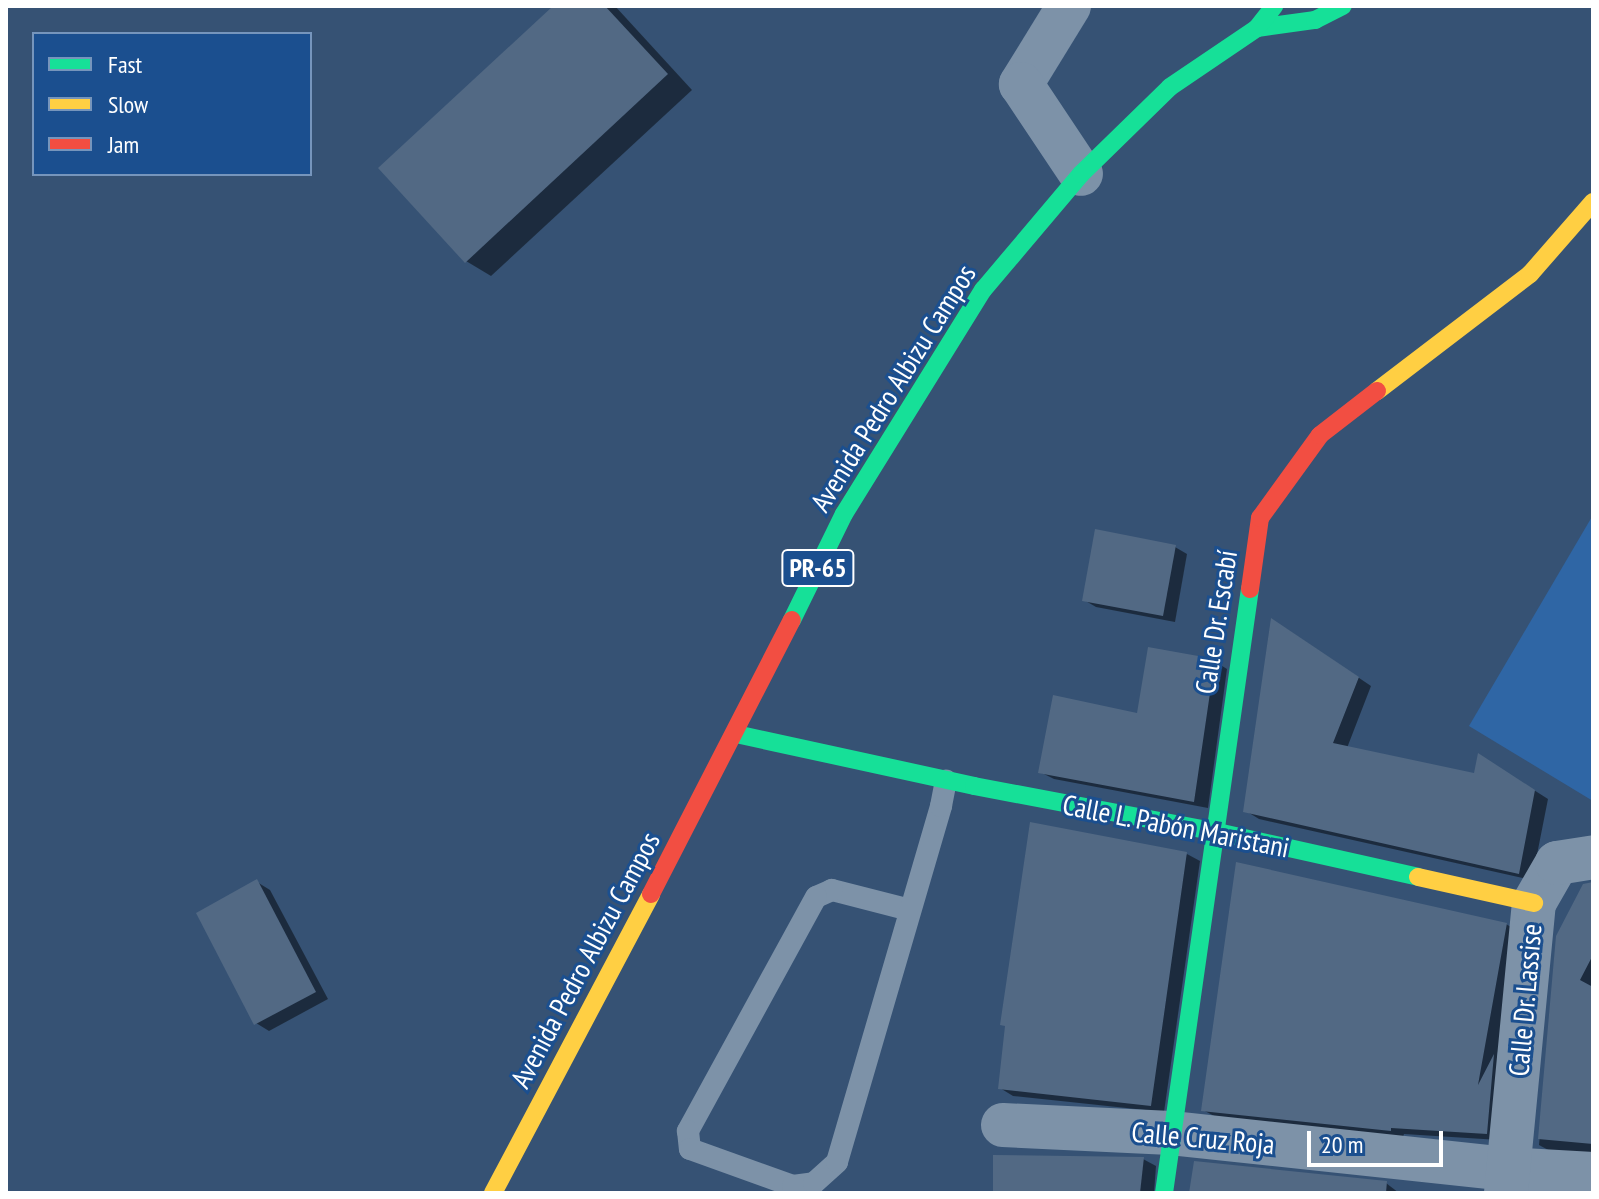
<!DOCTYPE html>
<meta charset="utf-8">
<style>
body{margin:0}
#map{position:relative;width:1599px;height:1199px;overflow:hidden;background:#365274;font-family:"PT Sans Narrow",sans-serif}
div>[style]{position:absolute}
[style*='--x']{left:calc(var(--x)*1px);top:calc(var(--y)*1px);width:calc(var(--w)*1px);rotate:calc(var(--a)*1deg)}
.green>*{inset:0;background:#2f66a5}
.shadow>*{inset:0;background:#0007}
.building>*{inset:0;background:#526984}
.lane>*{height:22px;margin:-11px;padding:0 11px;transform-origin:11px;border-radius:11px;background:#7d92a8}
.street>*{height:44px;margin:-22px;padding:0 22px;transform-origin:22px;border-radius:22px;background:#7d92a8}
.fast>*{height:18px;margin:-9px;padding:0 9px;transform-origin:9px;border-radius:9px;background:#16e098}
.slow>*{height:18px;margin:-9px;padding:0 9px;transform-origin:9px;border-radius:9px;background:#ffcf43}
.jam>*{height:18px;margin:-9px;padding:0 9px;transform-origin:9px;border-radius:9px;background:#f24e42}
span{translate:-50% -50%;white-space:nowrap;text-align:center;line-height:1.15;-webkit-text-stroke:6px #1b4f8f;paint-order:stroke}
.shield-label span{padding:2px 6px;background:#1b4f8f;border:2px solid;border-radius:6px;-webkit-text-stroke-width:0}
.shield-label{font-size:26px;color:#fff;font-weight:700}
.street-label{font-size:28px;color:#fff}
.frame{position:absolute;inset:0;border:8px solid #fff;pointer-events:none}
.legend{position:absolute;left:32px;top:32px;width:280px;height:144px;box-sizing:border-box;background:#1b4f8f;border:2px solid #7695bc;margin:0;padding:10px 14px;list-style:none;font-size:24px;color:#fff}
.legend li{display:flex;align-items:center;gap:16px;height:40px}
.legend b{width:40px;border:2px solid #7695bc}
.scale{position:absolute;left:1307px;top:1131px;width:136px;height:36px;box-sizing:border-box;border:4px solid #fff;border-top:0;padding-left:10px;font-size:24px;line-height:28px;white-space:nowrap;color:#fff;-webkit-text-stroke:6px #1b4f8f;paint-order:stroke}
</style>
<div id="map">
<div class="green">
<div style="clip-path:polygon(1593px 515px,1593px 801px,1469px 726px)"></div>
</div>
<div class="shadow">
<div style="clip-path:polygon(556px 6px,615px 6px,692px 90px,491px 276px,466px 261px)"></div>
<div style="clip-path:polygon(1175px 547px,1187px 554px,1175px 622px,1096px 607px,1084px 600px)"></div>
<div style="clip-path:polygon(1285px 628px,1371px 686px,1347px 748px,1475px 775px,1491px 763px,1548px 799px,1532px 880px,1259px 819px,1246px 811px)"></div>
<div style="clip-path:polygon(1214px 661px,1227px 669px,1208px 808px,1054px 779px,1040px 772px,1139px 715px)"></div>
<div style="clip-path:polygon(1187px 854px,1200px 861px,1164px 1112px,1013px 1096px,1000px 1088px,1007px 1027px)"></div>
<div style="clip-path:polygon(257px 882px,270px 890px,328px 999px,269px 1031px,256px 1023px)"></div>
<div style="clip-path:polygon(1593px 891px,1593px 1154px,1552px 1152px,1539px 1145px,1558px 937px)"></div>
<div style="clip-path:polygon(1506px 924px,1519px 932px,1497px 1057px,1506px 1063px,1499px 1140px,1404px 1134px,1403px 1137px,1216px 1117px,1203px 1110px)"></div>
<div style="clip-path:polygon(1143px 1159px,1156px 1166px,1154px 1193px,995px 1193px)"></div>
<div style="clip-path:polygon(1386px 1183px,1399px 1193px,1189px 1193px)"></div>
</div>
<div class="building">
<div style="clip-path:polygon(553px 6px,605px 6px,668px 74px,465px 263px,378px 168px)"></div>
<div style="clip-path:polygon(1095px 529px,1176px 545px,1163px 616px,1082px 601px)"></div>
<div style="clip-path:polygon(1271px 618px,1359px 677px,1333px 743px,1474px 773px,1478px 753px,1535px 790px,1519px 874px,1243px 812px)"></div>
<div style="clip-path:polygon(1148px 647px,1215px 659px,1194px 802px,1038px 773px,1053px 695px,1137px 713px)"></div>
<div style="clip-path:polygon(1030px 822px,1187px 852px,1151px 1106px,998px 1089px,1005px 1026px,1000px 1025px)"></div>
<div style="clip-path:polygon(1236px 862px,1507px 923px,1478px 1085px,1494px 1054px,1487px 1134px,1391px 1128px,1391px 1131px,1201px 1111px)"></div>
<div style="clip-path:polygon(257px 879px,316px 992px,254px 1025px,196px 913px)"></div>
<div style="clip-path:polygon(1593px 882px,1593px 955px,1580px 980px,1593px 987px,1593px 1144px,1538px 1139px,1556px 936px,1583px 884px)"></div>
<div style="clip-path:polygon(993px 1155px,1144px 1157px,1140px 1193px,993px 1193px)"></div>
<div style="clip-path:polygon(1194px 1161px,1387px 1181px,1386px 1193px,1189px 1193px)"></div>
</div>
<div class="lane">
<div style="--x:910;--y:910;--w:81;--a:-165.6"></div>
<div style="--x:832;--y:890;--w:17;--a:156"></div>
<div style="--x:816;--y:897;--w:267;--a:118.7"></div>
<div style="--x:688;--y:1131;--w:18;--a:84"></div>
<div style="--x:690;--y:1149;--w:109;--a:19.8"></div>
<div style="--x:793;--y:1186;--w:21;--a:-8"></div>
<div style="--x:814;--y:1183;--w:31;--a:-42"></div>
<div style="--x:837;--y:1162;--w:371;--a:-73.7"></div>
<div style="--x:941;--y:806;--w:26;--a:-79"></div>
</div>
<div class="street">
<div style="--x:1069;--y:6;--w:92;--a:121.6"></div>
<div style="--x:1021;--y:84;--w:108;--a:56.3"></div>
<div style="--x:1003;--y:1125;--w:168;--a:2.7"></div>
<div style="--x:1171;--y:1133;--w:339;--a:6.1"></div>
<div style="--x:1508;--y:1169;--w:85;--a:3.4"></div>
<div style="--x:1506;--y:1193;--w:291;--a:-84.5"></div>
<div style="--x:1534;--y:903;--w:46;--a:-60.1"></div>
<div style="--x:1557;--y:863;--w:36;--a:-9"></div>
</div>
<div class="fast">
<div style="--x:1257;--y:28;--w:59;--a:-7.9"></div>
<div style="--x:1315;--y:20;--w:31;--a:-27"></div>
<div style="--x:792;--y:620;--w:118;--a:-63.9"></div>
<div style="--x:844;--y:514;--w:264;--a:-58.2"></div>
<div style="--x:983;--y:290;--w:152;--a:-49.8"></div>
<div style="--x:1081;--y:174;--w:124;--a:-44.3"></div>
<div style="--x:1170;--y:87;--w:105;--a:-34.1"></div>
<div style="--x:1257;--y:28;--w:28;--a:-52"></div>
<div style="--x:736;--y:734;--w:244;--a:12.3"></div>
<div style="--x:974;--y:786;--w:243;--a:10.7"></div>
<div style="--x:1213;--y:831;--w:210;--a:12.6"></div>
<div style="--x:1164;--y:1193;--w:610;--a:-81.9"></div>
</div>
<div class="slow">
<div style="--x:1377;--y:391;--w:193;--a:-37.4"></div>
<div style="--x:1530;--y:274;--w:96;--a:-48.8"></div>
<div style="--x:1418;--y:877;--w:119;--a:12.6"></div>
<div style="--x:493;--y:1193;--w:338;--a:-62.1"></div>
</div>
<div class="jam">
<div style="--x:1250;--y:589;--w:72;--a:-82"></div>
<div style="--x:1260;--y:518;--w:102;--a:-54.1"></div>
<div style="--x:1320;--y:435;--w:72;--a:-37.7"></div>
<div style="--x:651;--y:894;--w:308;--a:-62.8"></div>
</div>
<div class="shield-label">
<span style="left:818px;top:568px">PR-65</span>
</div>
<div class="street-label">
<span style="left:893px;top:388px;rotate:-58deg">Avenida Pedro Albizu Campos</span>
<span style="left:1216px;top:622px;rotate:-81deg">Calle Dr. Escabí</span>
<span style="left:1176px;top:826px;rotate:11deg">Calle L. Pabón Maristani</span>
<span style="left:585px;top:960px;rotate:-62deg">Avenida Pedro Albizu Campos</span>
<span style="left:1525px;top:1000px;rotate:-85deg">Calle Dr. Lassise</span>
<span style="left:1203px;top:1138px;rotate:5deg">Calle Cruz Roja</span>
</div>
<div class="frame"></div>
<ul class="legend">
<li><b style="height:10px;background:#16e098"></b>Fast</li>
<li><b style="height:10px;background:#ffcf43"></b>Slow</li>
<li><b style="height:10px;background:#f24e42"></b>Jam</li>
</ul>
<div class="scale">20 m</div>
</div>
